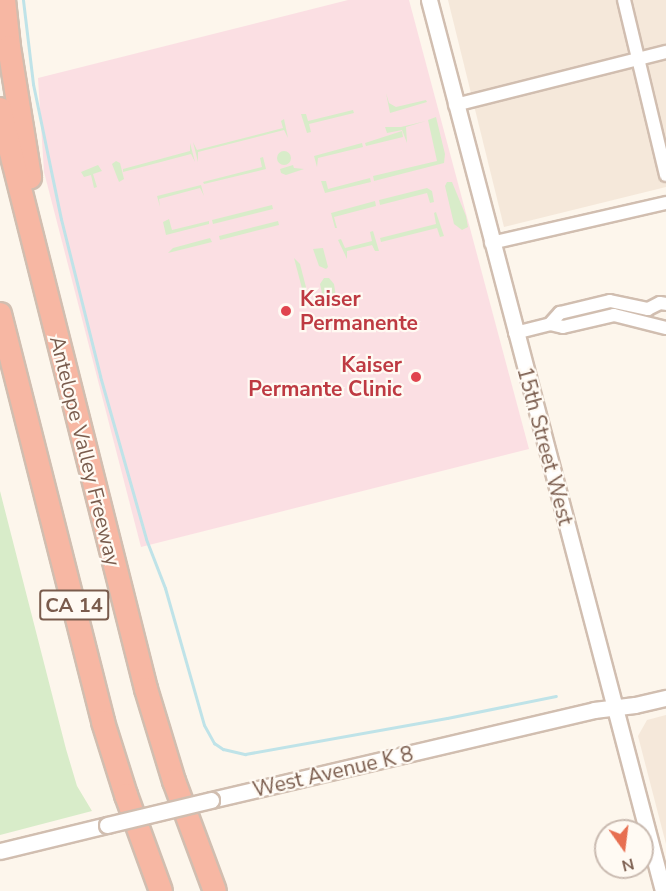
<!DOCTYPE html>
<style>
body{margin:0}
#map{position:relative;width:666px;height:891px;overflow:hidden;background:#fdf6ec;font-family:"Nunito Sans",sans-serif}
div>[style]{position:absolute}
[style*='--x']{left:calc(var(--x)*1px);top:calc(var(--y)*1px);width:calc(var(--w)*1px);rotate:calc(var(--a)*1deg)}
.residential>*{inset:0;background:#f5e8da}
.medical>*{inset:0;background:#fbdfe3}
.green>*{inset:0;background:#d8ecc9}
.round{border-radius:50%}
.stream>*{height:3px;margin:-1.5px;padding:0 1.5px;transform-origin:1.5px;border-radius:1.5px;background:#bfe3e8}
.roads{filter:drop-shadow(2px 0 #d1beb0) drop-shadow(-2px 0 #d1beb0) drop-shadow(0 2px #d1beb0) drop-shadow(0 -2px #d1beb0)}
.minor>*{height:12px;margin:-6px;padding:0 6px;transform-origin:6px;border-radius:6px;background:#fff}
.tertiary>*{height:15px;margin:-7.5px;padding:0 7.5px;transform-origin:7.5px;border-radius:7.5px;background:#fff}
.motorway>*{height:22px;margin:-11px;padding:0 11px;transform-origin:11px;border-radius:11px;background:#f7b7a3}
.bridges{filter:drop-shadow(2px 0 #d1beb0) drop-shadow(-2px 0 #d1beb0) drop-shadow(0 2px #d1beb0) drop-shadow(0 -2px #d1beb0)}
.tertiary-bridge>*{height:15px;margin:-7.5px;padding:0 7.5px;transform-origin:7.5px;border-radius:7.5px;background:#fff}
.dots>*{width:16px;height:16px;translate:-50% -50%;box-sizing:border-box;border:3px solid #fffaf3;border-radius:50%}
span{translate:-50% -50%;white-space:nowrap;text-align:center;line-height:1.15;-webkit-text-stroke:4.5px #fffaf3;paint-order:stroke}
.shield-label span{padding:2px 4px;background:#fffaf3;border:2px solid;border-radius:4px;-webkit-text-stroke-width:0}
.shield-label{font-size:20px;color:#7a5c4d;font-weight:700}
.health-label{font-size:21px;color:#be3a42;font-weight:700}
.left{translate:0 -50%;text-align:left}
.right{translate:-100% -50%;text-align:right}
.street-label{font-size:21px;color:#7a5c4d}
.north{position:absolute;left:594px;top:819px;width:60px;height:60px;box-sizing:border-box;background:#fffaf3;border:2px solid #cabbb1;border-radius:50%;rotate:166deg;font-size:16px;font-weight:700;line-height:24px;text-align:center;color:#7a5c4d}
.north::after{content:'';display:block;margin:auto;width:21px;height:27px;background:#e76f51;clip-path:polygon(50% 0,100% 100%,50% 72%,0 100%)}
</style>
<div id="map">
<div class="residential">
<div style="clip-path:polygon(448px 0,666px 0,666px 187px,504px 227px)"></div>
<div style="clip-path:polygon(666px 715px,666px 844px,638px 736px,647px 720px)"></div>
</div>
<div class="medical">
<div style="clip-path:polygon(348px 0,409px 0,529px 449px,141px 547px,44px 172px,38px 78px)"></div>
</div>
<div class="green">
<div style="clip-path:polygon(386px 93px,389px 103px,396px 107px,426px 100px,427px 102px,390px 113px)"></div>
<div style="clip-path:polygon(353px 110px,354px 113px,309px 124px,311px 132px,307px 133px,301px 114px,306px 114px,308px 121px)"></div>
<div style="clip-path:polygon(436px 117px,445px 154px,444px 163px,374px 181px,373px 176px,437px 161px,428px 120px)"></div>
<div style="clip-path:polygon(284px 119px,288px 138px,284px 130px,198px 152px,198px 162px,193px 142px,197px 150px,283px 128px,281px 121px)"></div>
<div style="clip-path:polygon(426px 121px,406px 127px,407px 143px,402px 130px,387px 133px,385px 127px,401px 127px)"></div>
<div style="clip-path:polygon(402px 131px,403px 137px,366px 146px,365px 143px)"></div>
<div style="clip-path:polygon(190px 143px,195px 162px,191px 154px,123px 172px,123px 169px,190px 151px)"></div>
<div style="clip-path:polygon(362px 143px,363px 147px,318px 158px,317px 167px,314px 156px)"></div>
<div class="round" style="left:277px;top:151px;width:14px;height:14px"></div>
<div style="clip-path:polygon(263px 157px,266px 169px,204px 184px,203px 182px,262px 167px,260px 158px)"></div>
<div style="clip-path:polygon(116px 161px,120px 163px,124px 179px,119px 182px,112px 164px)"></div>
<div style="clip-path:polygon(98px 165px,102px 171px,93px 174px,97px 187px,94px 188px,91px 175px,84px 177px,81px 172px)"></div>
<div style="clip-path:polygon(293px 165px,294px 168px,304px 169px,286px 175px,281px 173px,280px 169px)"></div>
<div style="clip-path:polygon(370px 178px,371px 182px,325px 193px,321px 181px,326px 181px,328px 189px)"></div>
<div style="clip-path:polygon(447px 182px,452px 182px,466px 216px,468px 227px,462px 230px,454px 224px,445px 186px)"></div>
<div style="clip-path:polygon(201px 185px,204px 196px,200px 188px,159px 199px,160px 207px,157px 196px)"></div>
<div style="clip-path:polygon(427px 188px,432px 191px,434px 202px,430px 203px,427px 193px,380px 205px,379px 200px)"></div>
<div style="clip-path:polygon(375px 201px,376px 206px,334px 217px,337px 228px,335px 228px,331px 213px)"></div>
<div style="clip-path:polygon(272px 205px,273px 209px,213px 224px,212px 220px)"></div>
<div style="clip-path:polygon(436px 212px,444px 236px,440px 237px,437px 228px,381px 242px,380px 238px,436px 224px,434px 213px)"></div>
<div style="clip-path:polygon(169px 219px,172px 230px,209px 221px,209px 224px,166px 235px,163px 222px)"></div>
<div style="clip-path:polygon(278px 221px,279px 225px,220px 240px,219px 236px)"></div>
<div style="clip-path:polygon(373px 231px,379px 251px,375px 251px,372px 245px,347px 251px,347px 259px,338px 240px,341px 239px,345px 248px,372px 241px,370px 232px)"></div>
<div style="clip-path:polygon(210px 238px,212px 242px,168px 253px,173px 248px)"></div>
<div style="clip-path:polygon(323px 248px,328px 267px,326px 269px,319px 266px,313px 249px)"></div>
<div style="clip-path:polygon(294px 258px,300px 264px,308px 295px,304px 296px)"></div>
<div style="clip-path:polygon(324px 278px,329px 278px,334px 284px,336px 297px,332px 302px,323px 298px,320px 284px)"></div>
<div style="clip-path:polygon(0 491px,66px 749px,77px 786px,92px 811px,0 835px)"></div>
</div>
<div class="stream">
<div style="--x:23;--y:0;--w:85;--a:83.2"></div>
<div style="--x:33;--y:84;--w:138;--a:78.3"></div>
<div style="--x:61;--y:219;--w:162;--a:76"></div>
<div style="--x:100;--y:376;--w:169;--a:74.2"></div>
<div style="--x:146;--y:539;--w:53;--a:68.8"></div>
<div style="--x:165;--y:588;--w:142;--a:74.1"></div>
<div style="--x:204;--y:725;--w:21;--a:61"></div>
<div style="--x:214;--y:743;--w:11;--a:34"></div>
<div style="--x:223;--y:749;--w:23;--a:13"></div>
<div style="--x:245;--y:754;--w:205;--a:-10.1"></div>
<div style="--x:447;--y:718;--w:111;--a:-11.4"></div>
</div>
<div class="roads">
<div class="minor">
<div style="--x:624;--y:0;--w:180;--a:76.5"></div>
<div style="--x:455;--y:105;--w:218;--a:-14.1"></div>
<div style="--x:491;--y:243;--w:180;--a:-12.9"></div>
<div style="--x:550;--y:324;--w:15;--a:-48"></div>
<div style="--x:560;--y:313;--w:51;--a:-13.5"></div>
<div style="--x:610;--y:301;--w:39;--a:12"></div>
<div style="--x:648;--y:309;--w:13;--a:-27"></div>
<div style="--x:660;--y:303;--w:6;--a:9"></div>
<div style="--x:515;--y:333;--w:36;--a:-14"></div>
<div style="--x:550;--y:324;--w:13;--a:13"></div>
<div style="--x:563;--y:327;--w:52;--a:-13.2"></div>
<div style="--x:614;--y:315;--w:54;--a:14"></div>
</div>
<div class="tertiary">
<div style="--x:429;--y:0;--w:921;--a:75.28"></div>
<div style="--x:211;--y:800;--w:393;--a:-13.2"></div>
<div style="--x:594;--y:710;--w:41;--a:-7"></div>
<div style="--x:635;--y:705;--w:32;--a:-13"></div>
<div style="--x:0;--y:851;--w:110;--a:-13.7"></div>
</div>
<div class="motorway">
<div style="--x:4;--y:0;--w:47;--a:83.9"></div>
<div style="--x:9;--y:47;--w:132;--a:80.8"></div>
<div style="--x:0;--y:109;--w:598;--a:75.87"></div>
<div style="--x:146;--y:689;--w:96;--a:73.1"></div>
<div style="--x:174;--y:781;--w:117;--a:69.6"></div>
<div style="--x:0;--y:314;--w:421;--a:75.8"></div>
<div style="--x:103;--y:722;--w:77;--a:72.5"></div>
<div style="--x:126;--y:795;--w:102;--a:70"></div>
</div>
</div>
<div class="bridges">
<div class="tertiary-bridge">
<div style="--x:107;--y:825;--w:107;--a:-13.5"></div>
</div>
</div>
<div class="dots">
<div style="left:286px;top:311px;background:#e0444e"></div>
<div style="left:416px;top:377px;background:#e0444e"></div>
</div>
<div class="shield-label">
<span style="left:74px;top:605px">CA 14</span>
</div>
<div class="health-label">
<span class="left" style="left:300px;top:311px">Kaiser<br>Permanente</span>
<span class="right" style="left:402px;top:377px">Kaiser<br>Permante Clinic</span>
</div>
<div class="street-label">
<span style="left:545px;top:446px;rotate:75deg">15th Street West</span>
<span style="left:85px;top:451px;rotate:76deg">Antelope Valley Freeway</span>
<span style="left:333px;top:772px;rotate:-13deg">West Avenue K 8</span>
</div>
<div class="north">N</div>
</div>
